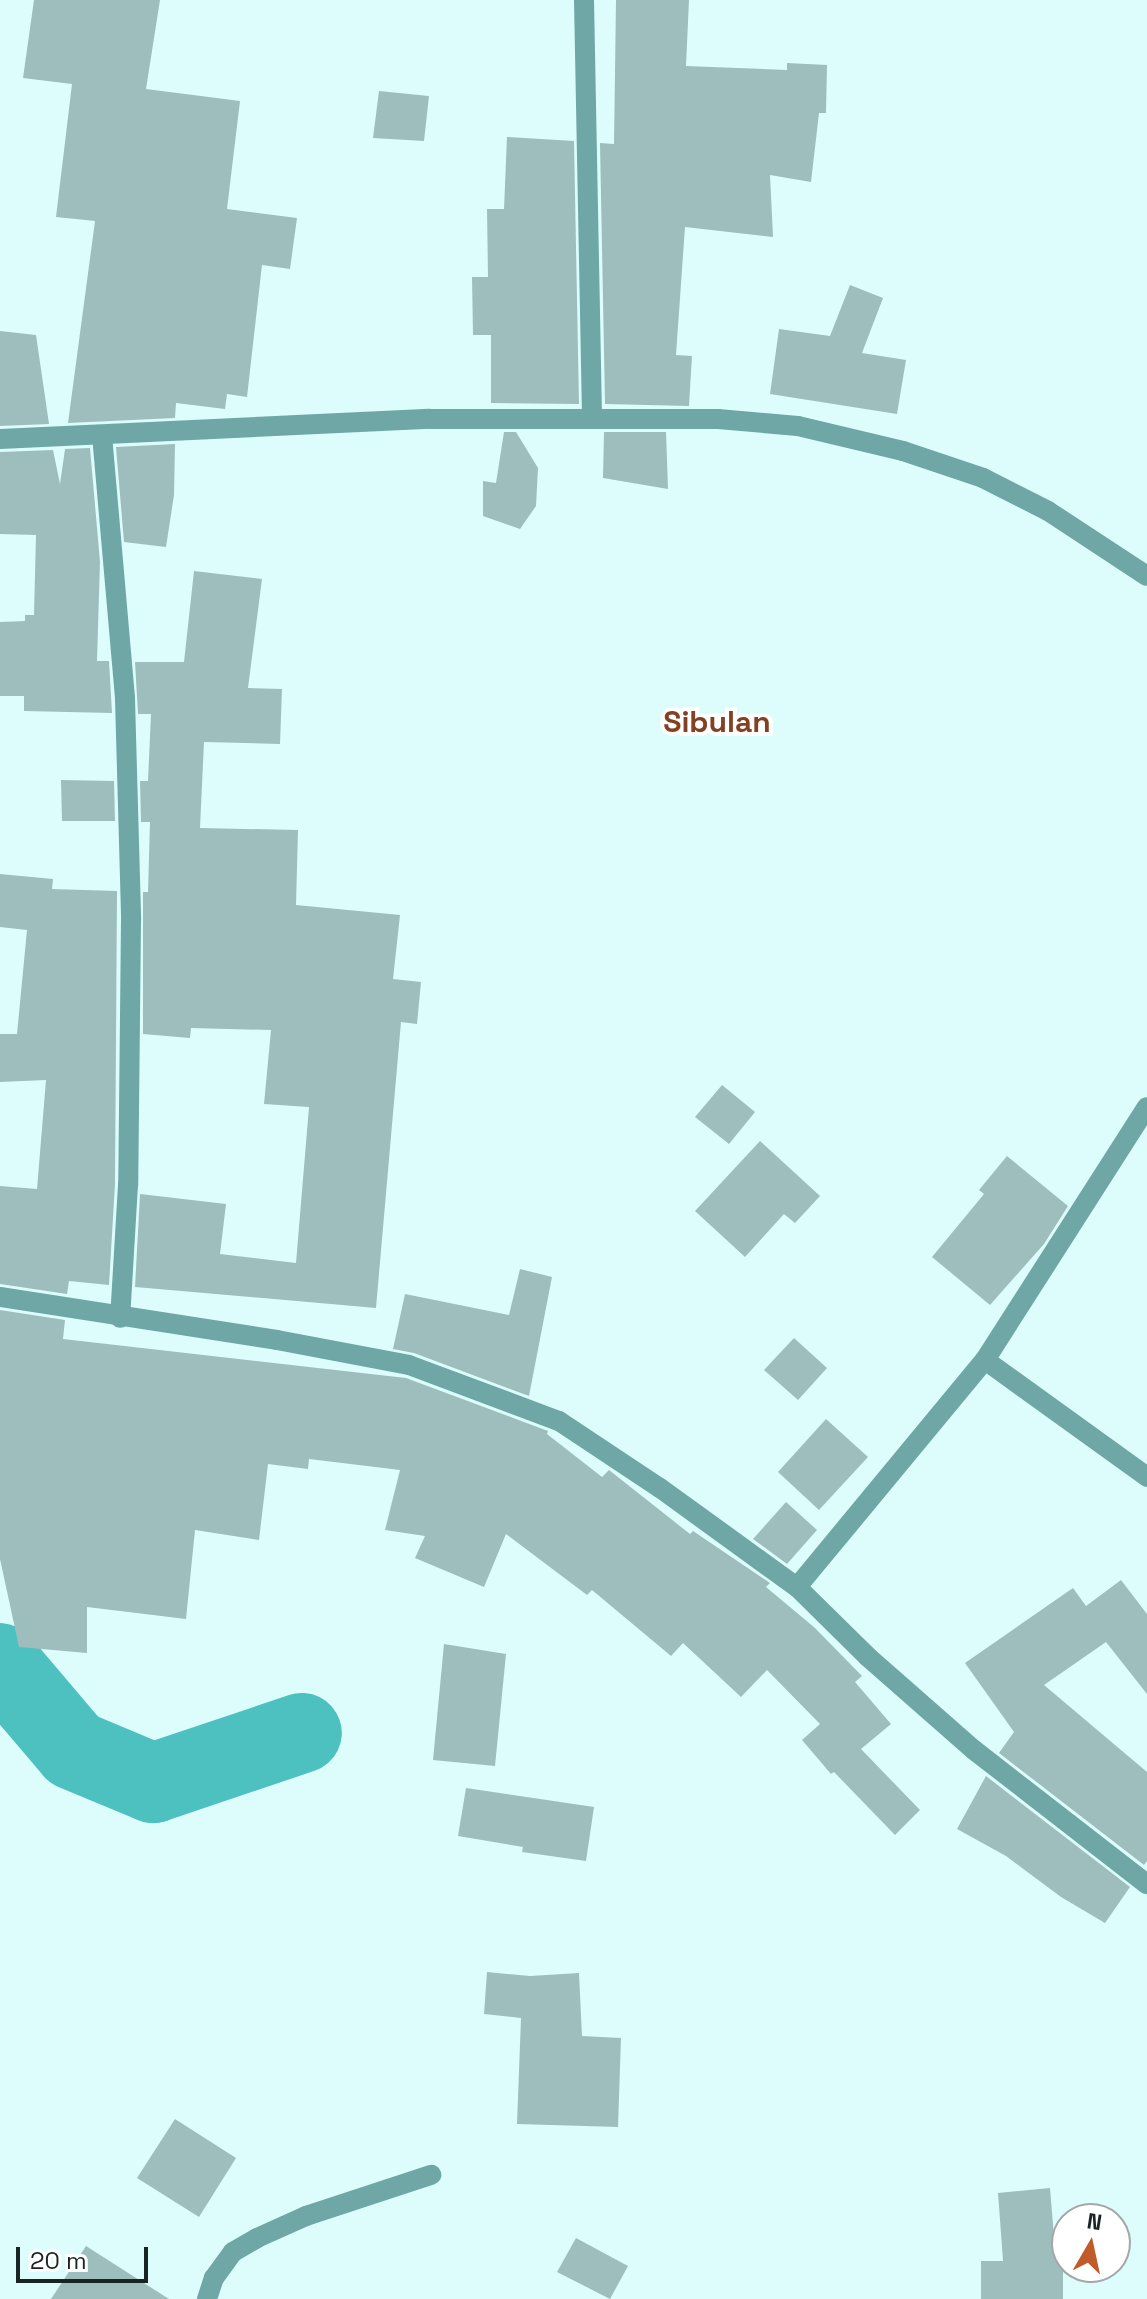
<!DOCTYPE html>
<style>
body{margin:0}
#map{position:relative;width:1147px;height:2299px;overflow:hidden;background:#dcfdfc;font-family:"Space Grotesk",sans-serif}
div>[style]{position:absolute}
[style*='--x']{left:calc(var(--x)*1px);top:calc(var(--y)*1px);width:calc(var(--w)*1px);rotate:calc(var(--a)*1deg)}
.river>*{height:80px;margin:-40px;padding:0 40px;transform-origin:40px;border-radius:40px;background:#4cc1c0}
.building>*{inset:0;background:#9ebebd}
.minor>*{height:20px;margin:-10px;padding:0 10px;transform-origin:10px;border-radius:10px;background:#6fa7a6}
span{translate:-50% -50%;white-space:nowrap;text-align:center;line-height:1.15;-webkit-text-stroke:8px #fff;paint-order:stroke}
.quarter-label{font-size:30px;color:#824122;font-weight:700}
.north{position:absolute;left:1051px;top:2203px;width:80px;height:80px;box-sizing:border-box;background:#fff;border:2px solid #a3a7a7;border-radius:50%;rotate:9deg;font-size:22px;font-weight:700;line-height:32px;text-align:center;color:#182424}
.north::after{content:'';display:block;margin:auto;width:28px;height:36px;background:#c15c2a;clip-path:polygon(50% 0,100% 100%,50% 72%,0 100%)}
.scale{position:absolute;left:16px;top:2247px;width:132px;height:36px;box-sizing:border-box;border:4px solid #182424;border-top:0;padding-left:10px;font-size:24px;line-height:28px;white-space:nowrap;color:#182424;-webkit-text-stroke:6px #fff;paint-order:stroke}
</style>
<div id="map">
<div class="river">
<div style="--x:0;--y:1663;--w:114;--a:49.6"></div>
<div style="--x:74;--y:1750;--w:86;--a:22.7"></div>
<div style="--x:153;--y:1783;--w:157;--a:-18.6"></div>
</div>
<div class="building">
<div style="clip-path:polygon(34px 0,160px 0,146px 89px,240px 101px,227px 209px,297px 218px,290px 269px,262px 265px,247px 397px,227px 394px,225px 409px,176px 403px,175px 418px,68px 423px,95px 221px,56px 217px,72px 84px,23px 78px)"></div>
<div style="clip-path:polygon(616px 0,689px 0,686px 66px,787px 70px,787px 63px,827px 65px,826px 113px,819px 113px,811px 182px,770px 175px,773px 237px,685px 227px,676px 355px,692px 356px,689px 406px,605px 404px,600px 143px,614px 144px)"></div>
<div style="clip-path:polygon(379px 91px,429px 96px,424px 141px,373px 138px)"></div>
<div style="clip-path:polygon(507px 137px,574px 141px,579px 404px,491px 403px,491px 335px,473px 335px,472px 277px,488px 277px,487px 209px,504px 209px)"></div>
<div style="clip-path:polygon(850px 285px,883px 298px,862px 353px,906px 360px,897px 414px,770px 394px,779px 329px,830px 336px)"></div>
<div style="clip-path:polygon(0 331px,36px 335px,49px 424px,0 426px)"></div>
<div style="clip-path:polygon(504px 432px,516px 432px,538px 468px,536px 506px,520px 529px,483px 516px,483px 481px,496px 483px)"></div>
<div style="clip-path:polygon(604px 432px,666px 432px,668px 489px,603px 478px)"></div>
<div style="clip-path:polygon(175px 444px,174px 495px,166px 547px,124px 542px,116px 447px)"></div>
<div style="clip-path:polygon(90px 448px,100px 562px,97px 661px,109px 661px,112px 713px,24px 711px,24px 696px,0 696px,0 622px,25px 621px,25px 615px,34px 615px,36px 535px,0 534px,0 452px,53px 450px,60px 484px,65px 449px)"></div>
<div style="clip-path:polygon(194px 571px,262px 579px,248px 688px,282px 689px,280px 744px,204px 742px,200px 828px,298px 830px,296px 905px,400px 915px,393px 979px,421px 982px,417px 1024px,401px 1022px,376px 1308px,135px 1287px,140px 1194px,226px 1204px,220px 1254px,296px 1263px,309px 1107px,264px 1104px,271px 1030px,191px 1028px,190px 1038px,143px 1034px,143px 892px,148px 892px,150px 822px,141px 822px,140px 781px,148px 781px,151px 714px,138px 714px,135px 662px,184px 662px)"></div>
<div style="clip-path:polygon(61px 780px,114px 781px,115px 821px,62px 821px)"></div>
<div style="clip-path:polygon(0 874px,53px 879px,52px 889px,117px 891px,115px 1184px,109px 1285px,69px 1281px,67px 1294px,0 1284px,0 1186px,37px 1189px,46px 1080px,0 1082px,0 1034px,17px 1034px,27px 930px,0 927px)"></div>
<div style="clip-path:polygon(722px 1085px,755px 1112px,729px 1144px,695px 1117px)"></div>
<div style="clip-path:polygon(760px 1141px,820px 1196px,795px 1223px,784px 1214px,745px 1257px,695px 1211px)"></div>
<div style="clip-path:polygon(1007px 1156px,1068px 1206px,1044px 1244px,990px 1305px,932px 1257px,984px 1194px,979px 1190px)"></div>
<div style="clip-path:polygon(520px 1269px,552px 1277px,529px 1396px,414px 1353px,393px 1349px,405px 1294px,509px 1315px)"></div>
<div style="clip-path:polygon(0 1310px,65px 1320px,63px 1339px,406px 1378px,548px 1431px,547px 1434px,602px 1477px,609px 1470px,690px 1534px,693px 1531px,770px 1583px,766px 1587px,815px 1628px,862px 1676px,855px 1682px,891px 1724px,861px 1749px,920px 1810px,895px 1835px,834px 1772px,831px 1774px,802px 1740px,820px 1724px,767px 1670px,741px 1697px,683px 1643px,671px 1656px,592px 1590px,587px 1595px,506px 1534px,484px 1587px,415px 1558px,425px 1536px,385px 1530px,400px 1470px,309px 1459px,308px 1469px,268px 1464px,259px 1540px,195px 1530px,186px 1619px,87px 1607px,87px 1653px,19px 1647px,0 1559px)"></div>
<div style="clip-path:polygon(794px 1338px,827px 1368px,798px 1400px,764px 1370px)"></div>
<div style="clip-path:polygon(826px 1419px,868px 1457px,819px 1510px,778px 1472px)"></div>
<div style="clip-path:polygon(786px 1502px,817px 1530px,787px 1564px,753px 1539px)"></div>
<div style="clip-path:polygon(1121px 1580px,1147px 1614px,1147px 1694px,1106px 1642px,1044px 1685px,1147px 1772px,1147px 1861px,1144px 1865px,999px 1753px,1014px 1732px,965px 1663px,1073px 1588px,1086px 1606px)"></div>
<div style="clip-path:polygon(444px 1644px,506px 1654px,495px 1766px,433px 1760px)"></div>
<div style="clip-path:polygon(986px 1776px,1130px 1887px,1105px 1923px,1061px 1897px,1006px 1856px,957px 1829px)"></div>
<div style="clip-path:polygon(466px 1788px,594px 1807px,586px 1861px,522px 1852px,523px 1847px,458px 1836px)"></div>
<div style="clip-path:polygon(487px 1972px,530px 1976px,579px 1973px,582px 2036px,621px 2038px,618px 2127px,517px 2124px,521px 2018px,484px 2014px)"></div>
<div style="clip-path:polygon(175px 2119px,236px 2158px,199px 2217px,137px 2178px)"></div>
<div style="clip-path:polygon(1050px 2188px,1056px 2261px,1063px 2261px,1063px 2299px,981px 2299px,981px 2261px,1003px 2261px,998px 2193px)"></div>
<div style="clip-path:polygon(576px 2238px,628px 2266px,610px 2299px,557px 2272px)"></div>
<div style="clip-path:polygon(86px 2246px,169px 2299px,51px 2299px)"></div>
</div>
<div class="minor">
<div style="--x:584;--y:0;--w:417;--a:88.9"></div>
<div style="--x:102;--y:435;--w:265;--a:85"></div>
<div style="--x:125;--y:699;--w:221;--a:88.4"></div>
<div style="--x:131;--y:920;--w:265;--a:90.6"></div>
<div style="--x:128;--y:1185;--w:133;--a:93.4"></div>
<div style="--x:0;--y:439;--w:430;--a:-2.7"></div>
<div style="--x:430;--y:419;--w:288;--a:0"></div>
<div style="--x:718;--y:419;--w:80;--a:5"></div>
<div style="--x:798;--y:426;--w:108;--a:13.4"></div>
<div style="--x:903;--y:451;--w:84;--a:18.6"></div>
<div style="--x:983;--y:478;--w:73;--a:26.9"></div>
<div style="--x:1048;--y:511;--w:118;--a:33.3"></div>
<div style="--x:0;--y:1297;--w:280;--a:8.8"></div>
<div style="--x:277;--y:1340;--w:134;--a:10.7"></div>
<div style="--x:409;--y:1365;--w:160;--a:20.5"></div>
<div style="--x:559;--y:1421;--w:121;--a:33.6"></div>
<div style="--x:660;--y:1488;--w:169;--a:35.9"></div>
<div style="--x:797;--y:1587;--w:100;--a:44.6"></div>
<div style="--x:868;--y:1657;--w:141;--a:41.3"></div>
<div style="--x:974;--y:1750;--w:219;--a:37.8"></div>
<div style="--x:985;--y:1360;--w:200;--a:35.8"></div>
<div style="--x:797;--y:1587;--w:295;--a:-50.4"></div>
<div style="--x:985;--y:1360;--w:300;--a:-57.4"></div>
<div style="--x:207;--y:2299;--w:22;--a:-72"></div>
<div style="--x:214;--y:2278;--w:32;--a:-54"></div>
<div style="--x:233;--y:2252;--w:28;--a:-30"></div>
<div style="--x:257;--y:2238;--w:54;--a:-24.2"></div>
<div style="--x:306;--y:2216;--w:132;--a:-18.2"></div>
</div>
<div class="quarter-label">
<span style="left:717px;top:722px">Sibulan</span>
</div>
<div class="north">N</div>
<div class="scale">20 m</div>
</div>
